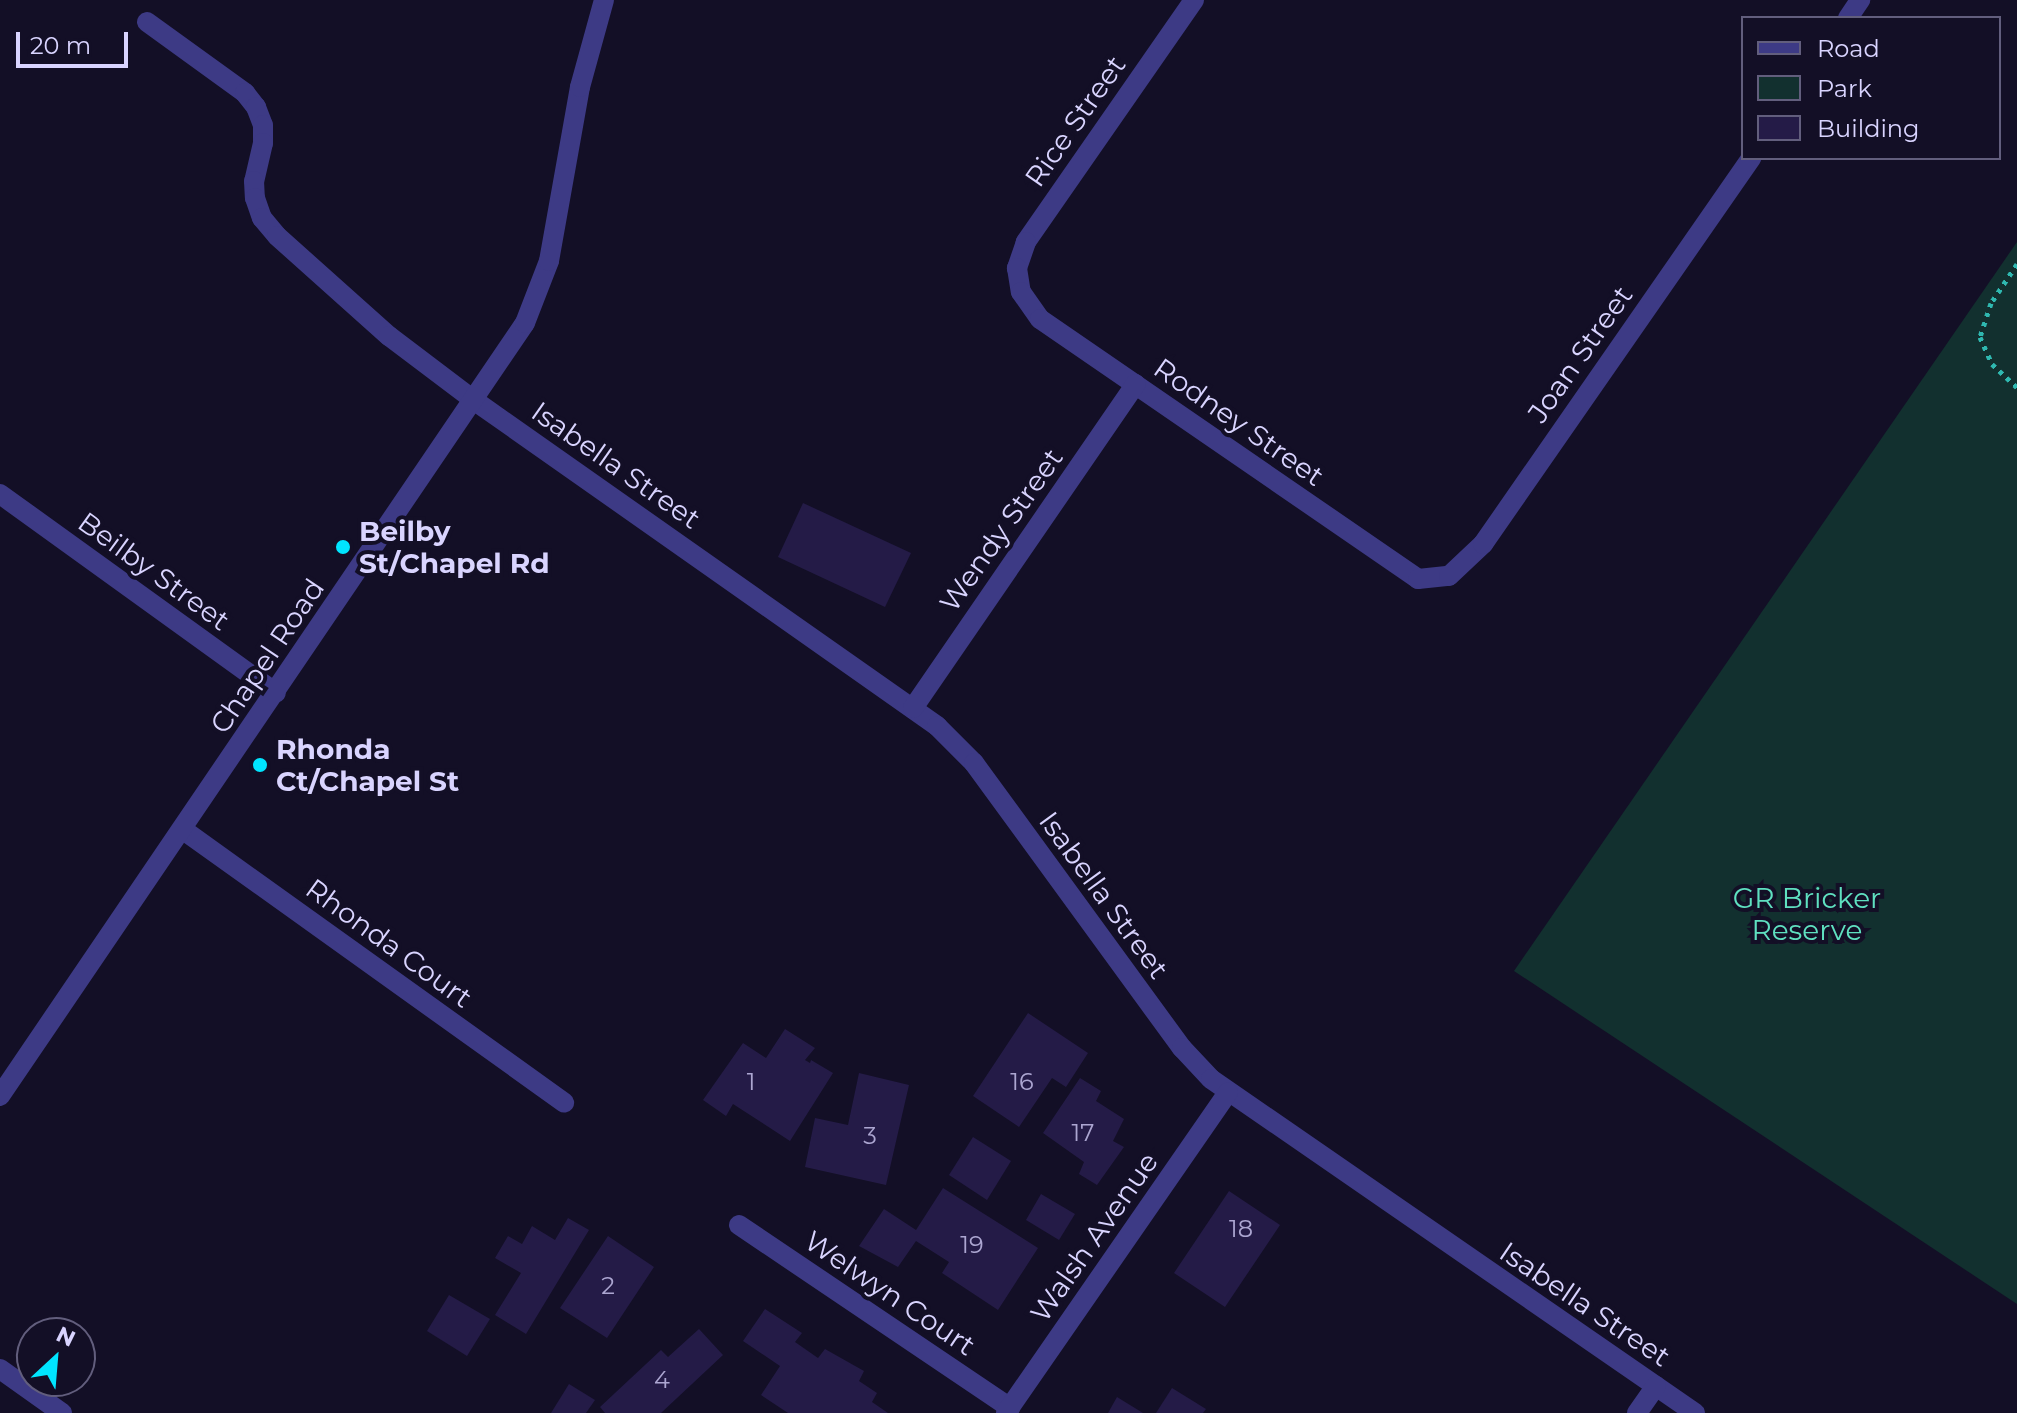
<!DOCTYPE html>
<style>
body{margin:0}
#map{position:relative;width:2017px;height:1413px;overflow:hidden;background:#130f26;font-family:Montserrat,sans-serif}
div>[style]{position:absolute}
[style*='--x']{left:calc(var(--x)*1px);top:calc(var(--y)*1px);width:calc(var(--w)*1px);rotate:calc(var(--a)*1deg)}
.green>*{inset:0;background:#12302f}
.building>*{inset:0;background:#241b47}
.path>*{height:5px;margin-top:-2.5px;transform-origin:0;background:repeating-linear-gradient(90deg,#2fb8b0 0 4px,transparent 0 10px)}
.minor>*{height:20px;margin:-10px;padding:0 10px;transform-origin:10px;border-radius:10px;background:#3d3a85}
.dots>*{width:22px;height:22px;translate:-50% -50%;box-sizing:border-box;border:4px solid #130f26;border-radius:50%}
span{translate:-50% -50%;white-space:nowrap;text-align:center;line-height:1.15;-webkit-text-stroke:8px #130f26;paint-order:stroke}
.number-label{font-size:24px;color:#aca6d1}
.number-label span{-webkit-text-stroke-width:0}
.street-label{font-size:28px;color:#d9d4ff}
.poi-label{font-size:28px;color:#d9d4ff;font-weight:700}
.left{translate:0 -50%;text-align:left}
.park-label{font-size:28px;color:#5fe0c0}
.legend{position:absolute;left:1741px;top:16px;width:260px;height:144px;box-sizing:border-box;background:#130f26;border:2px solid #625e7d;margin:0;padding:10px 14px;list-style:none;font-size:24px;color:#d9d4ff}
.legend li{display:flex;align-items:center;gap:16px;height:40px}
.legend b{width:40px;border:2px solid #625e7d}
.north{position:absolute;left:16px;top:1317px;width:80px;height:80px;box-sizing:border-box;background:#130f26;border:2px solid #625e7d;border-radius:50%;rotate:26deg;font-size:22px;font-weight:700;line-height:32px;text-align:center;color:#d9d4ff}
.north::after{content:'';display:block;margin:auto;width:28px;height:36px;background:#00e5ff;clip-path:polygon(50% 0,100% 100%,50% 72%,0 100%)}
.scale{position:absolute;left:16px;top:32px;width:112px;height:36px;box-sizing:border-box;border:4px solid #d9d4ff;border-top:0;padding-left:10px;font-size:24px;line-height:28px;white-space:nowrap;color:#d9d4ff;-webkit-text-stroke:6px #130f26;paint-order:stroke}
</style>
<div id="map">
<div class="green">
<div style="clip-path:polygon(2017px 242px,2017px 1304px,1514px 971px)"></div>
</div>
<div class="building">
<div style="clip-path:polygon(803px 503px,911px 553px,885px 607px,778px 557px)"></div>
<div style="clip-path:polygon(1028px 1013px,1088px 1053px,1066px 1087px,1052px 1078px,1019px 1127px,973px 1096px)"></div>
<div style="clip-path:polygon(785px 1029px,815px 1048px,805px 1060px,810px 1063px,811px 1060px,833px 1073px,790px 1141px,733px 1104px,726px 1116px,703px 1100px,743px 1043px,766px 1058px)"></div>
<div style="clip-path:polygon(859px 1073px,909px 1085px,886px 1185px,805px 1167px,815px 1118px,848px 1125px)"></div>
<div style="clip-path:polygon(1080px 1078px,1101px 1091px,1096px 1101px,1124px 1119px,1113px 1141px,1124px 1147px,1097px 1185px,1079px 1174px,1084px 1162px,1043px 1133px)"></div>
<div style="clip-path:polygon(973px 1137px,1011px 1161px,987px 1200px,949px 1175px)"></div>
<div style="clip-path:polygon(943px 1188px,1038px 1248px,998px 1310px,942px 1273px,949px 1262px,916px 1241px,898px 1267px,859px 1246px,884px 1209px,916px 1230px)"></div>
<div style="clip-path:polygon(1229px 1191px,1280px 1225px,1225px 1307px,1174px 1273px)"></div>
<div style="clip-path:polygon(1041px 1194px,1075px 1214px,1059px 1240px,1026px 1220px)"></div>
<div style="clip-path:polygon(568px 1218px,589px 1230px,526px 1334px,495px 1315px,521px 1273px,495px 1258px,508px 1236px,522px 1244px,532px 1226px,555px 1240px)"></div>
<div style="clip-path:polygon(608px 1236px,654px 1267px,607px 1338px,560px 1308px)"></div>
<div style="clip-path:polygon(449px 1295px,490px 1319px,467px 1356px,427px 1331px)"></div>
<div style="clip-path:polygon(765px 1309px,802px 1333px,795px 1342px,818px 1358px,825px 1349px,864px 1371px,859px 1381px,877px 1393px,872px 1402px,888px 1413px,788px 1413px,761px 1395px,780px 1366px,743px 1341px)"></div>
<div style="clip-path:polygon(699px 1329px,723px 1355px,661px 1413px,605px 1413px,600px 1407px,661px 1350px,668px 1357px)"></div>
<div style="clip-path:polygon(569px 1384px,595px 1400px,586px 1413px,551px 1413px)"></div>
<div style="clip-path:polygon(1172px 1388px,1206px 1409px,1203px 1413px,1156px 1413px)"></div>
<div style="clip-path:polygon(1117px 1397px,1143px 1413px,1108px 1413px)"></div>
</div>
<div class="path">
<div style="--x:2017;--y:264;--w:47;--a:123.7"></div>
<div style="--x:1991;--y:303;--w:36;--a:108"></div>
<div style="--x:1980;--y:337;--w:30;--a:66"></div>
<div style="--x:1992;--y:364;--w:34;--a:43"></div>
</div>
<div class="minor">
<div style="--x:1194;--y:0;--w:295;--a:124.8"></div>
<div style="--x:1026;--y:242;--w:28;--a:109"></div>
<div style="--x:1017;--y:268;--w:24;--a:81"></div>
<div style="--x:1021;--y:292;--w:33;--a:55"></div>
<div style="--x:1040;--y:319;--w:459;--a:34.5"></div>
<div style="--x:1418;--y:579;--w:31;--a:-6"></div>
<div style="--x:1449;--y:576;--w:47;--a:-43.3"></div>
<div style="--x:1483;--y:544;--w:470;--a:-55.2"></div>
<div style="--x:1848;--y:18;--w:22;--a:-56"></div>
<div style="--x:147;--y:22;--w:121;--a:35.9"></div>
<div style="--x:245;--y:93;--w:18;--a:52"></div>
<div style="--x:256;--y:107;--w:19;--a:69"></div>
<div style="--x:263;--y:125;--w:18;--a:90"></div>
<div style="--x:263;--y:143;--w:39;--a:103"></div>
<div style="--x:254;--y:181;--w:17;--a:87"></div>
<div style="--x:255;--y:198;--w:21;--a:71"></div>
<div style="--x:262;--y:218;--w:23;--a:50"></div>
<div style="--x:277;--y:236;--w:150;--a:41.8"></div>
<div style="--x:389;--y:336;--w:108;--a:37.1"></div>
<div style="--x:475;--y:401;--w:565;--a:35.12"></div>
<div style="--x:937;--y:726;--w:52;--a:45"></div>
<div style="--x:974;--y:763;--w:353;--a:53.9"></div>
<div style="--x:1182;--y:1048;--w:42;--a:46.9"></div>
<div style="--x:1211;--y:1079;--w:588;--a:34.61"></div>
<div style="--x:0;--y:494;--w:340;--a:35.8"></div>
<div style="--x:913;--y:708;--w:393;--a:-55.5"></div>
<div style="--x:182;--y:829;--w:470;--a:35.6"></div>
<div style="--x:0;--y:1096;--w:934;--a:-55.82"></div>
<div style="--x:525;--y:323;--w:66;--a:-68.8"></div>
<div style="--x:549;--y:261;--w:177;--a:-79.9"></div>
<div style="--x:580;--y:87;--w:90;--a:-74.6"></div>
<div style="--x:739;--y:1225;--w:327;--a:34"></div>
<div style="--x:0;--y:1369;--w:76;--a:35.4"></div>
<div style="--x:1006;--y:1413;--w:390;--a:-55.3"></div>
<div style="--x:1637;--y:1413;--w:33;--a:-55"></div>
</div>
<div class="dots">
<div style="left:343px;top:547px;background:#00e5ff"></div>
<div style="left:260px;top:765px;background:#00e5ff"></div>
</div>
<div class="number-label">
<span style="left:751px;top:1082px">1</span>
<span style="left:1022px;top:1082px">16</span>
<span style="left:1083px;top:1133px">17</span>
<span style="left:870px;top:1136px">3</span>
<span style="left:1241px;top:1229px">18</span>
<span style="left:972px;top:1245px">19</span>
<span style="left:608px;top:1286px">2</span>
<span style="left:662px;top:1380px">4</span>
</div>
<div class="street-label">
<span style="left:1075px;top:121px;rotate:-55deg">Rice Street</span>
<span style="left:1580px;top:354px;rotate:-55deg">Joan Street</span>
<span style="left:1239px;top:422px;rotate:35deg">Rodney Street</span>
<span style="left:616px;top:465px;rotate:35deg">Isabella Street</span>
<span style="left:1001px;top:530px;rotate:-55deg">Wendy Street</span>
<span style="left:154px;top:571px;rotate:36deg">Beilby Street</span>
<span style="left:267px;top:656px;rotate:-56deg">Chapel Road</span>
<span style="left:1104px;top:895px;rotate:54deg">Isabella Street</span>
<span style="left:389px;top:943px;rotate:36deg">Rhonda Court</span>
<span style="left:1094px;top:1237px;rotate:-55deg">Walsh Avenue</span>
<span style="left:890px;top:1293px;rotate:34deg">Welwyn Court</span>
<span style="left:1585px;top:1304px;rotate:34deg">Isabella Street</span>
</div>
<div class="poi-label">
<span class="left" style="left:359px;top:547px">Beilby<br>St/Chapel Rd</span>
<span class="left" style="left:276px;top:765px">Rhonda<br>Ct/Chapel St</span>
</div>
<div class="park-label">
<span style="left:1807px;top:914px">GR Bricker<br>Reserve</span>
</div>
<ul class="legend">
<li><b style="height:10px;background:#3d3a85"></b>Road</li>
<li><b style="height:22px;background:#12302f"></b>Park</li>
<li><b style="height:22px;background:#241b47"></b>Building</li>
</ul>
<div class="north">N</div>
<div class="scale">20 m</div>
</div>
